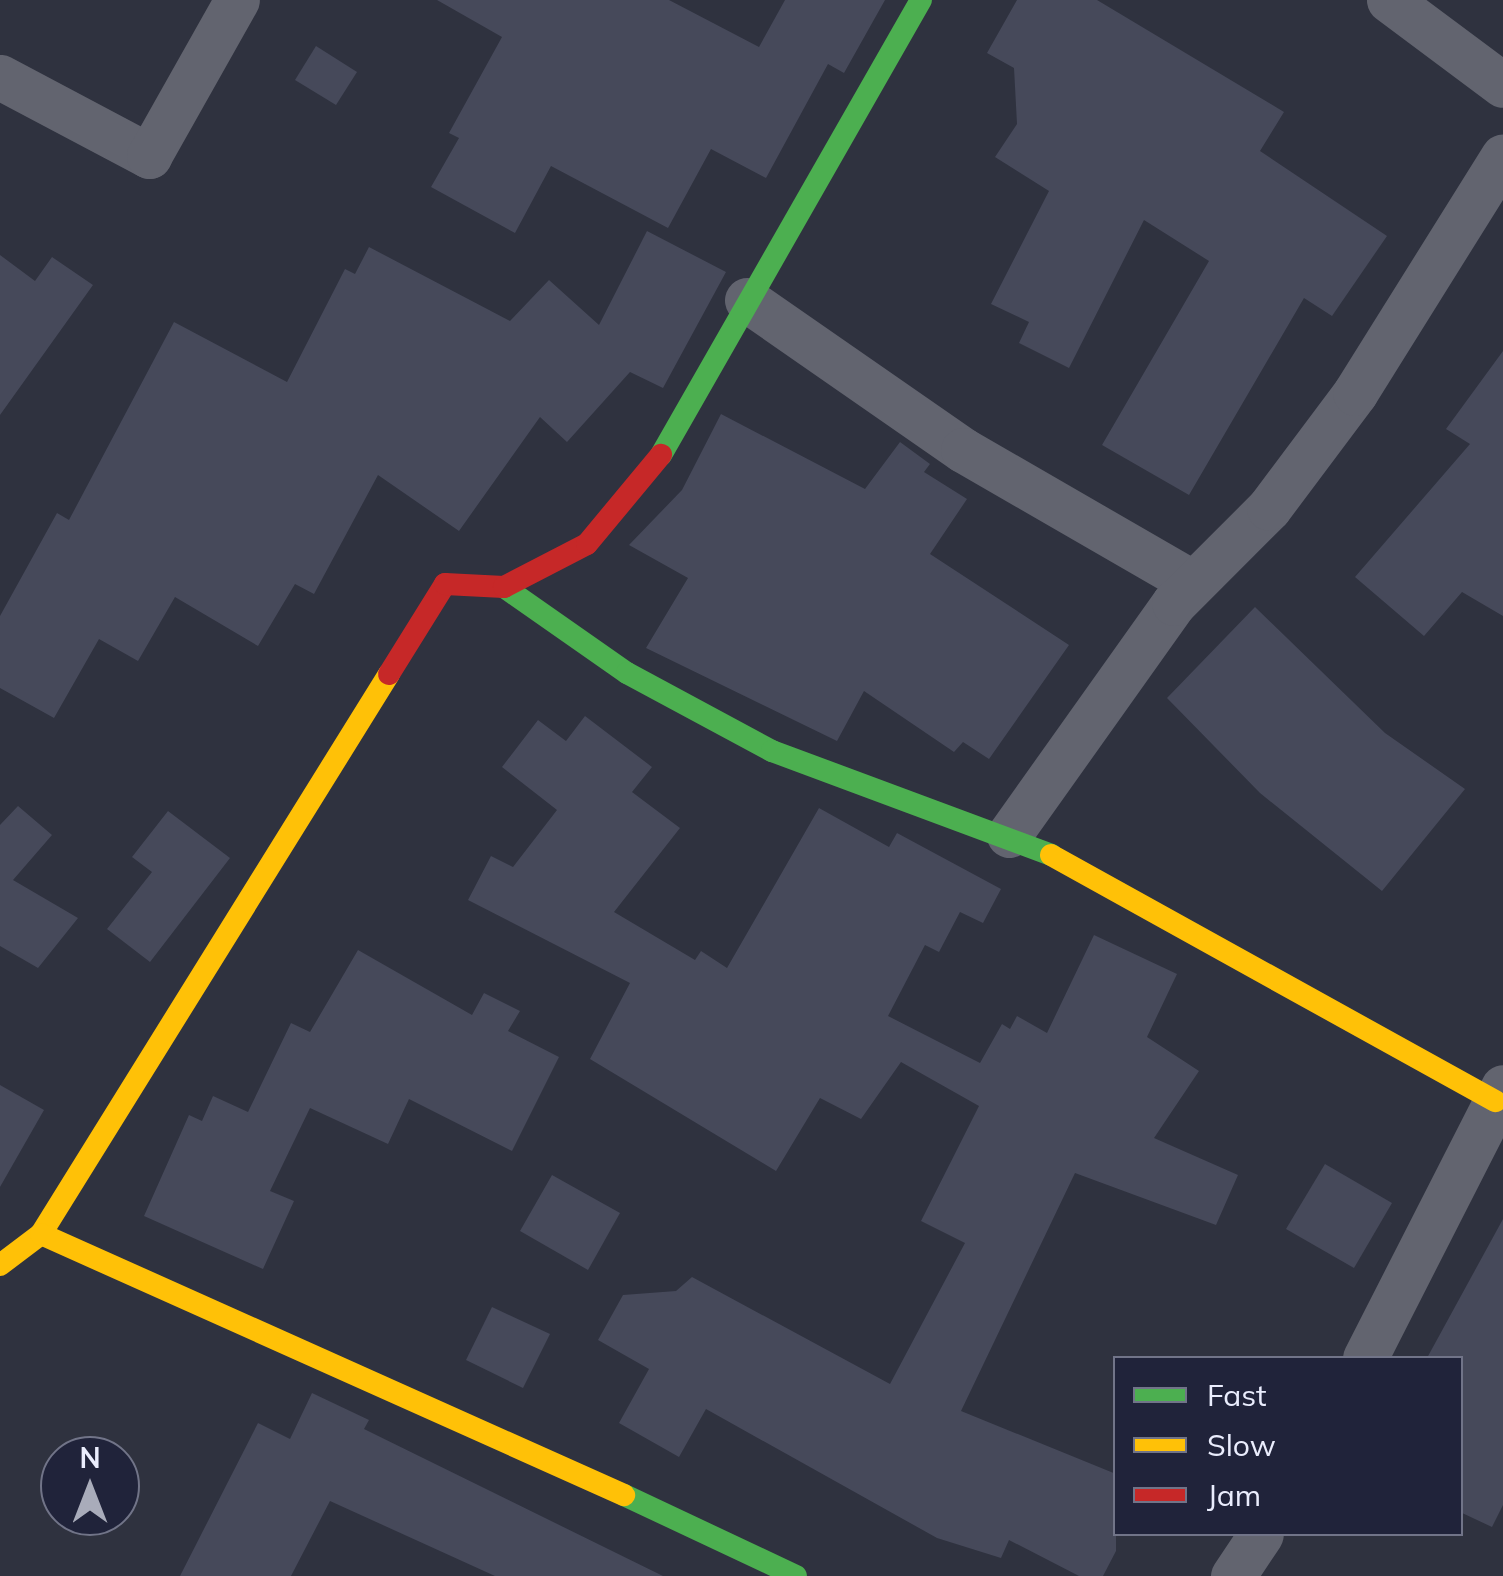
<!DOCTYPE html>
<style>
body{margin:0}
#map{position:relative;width:1503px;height:1576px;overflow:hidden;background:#2f323f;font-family:Mulish,sans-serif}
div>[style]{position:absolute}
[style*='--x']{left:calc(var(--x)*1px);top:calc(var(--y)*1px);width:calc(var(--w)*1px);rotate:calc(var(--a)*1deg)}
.building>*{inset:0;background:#46495a}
.street>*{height:45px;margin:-22.5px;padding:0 22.5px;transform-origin:22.5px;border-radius:22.5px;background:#62646f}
.fast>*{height:22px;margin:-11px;padding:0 11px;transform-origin:11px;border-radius:11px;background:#4caf50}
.slow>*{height:22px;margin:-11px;padding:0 11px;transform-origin:11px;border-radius:11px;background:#ffc107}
.jam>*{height:22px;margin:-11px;padding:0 11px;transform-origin:11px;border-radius:11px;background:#c62828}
span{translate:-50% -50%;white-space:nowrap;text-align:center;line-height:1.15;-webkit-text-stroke:8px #20233a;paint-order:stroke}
.legend{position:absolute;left:1113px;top:1356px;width:350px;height:180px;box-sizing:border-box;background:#20233a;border:2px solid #717488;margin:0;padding:12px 18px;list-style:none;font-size:30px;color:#eaedfd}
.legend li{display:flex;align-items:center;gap:20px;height:50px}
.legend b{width:50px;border:2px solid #717488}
.north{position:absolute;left:40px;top:1436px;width:100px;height:100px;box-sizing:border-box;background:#20233a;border:2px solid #717488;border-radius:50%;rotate:0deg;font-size:28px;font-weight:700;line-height:40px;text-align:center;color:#eaedfd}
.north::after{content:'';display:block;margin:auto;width:35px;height:45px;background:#a9acba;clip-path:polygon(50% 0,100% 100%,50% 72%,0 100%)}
</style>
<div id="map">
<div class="building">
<div style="clip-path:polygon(437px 0,669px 0,759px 47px,785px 0,885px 0,844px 73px,828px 64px,766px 178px,711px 149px,668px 228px,551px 166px,515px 233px,431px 187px,459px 138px,449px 133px,502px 37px)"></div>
<div style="clip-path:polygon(1017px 0,1097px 0,1284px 112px,1260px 151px,1387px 236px,1332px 316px,1304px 298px,1189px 495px,1102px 445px,1209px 261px,1144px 220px,1069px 368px,1019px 343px,1029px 322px,991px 304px,1049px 191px,995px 157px,1017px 124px,1014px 68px,987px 53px)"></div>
<div style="clip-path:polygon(316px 46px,357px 72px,336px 105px,295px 80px)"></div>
<div style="clip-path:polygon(647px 231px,726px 272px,663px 388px,630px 372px,567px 442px,540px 417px,459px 531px,378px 475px,314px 594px,295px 584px,258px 646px,175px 597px,138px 661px,99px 639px,54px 718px,0 688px,0 616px,57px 513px,69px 520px,174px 322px,287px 382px,345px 269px,355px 274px,369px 247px,510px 321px,549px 280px,599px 325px)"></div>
<div style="clip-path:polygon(0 255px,35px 281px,52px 257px,93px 285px,0 415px)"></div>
<div style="clip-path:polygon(1503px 351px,1503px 616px,1462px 592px,1424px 636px,1355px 577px,1470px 444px,1446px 429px)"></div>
<div style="clip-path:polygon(721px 414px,865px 489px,900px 442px,930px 464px,924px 472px,967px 499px,930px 554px,1069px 645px,989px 759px,963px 742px,954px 752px,864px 691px,837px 741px,646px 648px,688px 578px,629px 545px,682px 490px)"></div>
<div style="clip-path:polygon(1255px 607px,1385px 733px,1465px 789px,1382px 891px,1260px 793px,1167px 698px)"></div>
<div style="clip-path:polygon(585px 716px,652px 767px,632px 792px,680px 828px,614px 912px,695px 960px,701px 951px,727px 968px,819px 808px,889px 847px,897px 833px,1001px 889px,983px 923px,960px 912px,939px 952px,925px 945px,888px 1016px,980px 1063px,1002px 1024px,1010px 1029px,1017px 1016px,1047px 1033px,1094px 935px,1177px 974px,1147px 1037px,1199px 1071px,1154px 1138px,1238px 1175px,1216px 1225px,1075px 1173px,961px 1411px,1116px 1474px,1116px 1551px,1103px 1576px,1079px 1576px,1009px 1540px,1001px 1558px,937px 1538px,706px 1409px,679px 1457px,619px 1423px,649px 1369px,598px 1340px,623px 1295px,676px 1291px,692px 1277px,890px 1384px,965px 1243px,921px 1221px,979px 1106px,901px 1062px,861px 1119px,820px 1098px,776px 1171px,590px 1059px,630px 983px,468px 900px,491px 856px,513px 867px,557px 810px,502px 767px,538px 720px,566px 741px)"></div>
<div style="clip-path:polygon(18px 806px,52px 835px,13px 880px,78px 918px,38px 968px,0 946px,0 825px)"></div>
<div style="clip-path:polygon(168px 811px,230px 858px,150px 962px,107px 929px,152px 872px,132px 857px)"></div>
<div style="clip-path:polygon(358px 950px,472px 1015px,484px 993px,520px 1011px,508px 1031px,559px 1057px,512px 1151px,409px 1099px,388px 1144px,310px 1108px,270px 1191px,294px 1201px,263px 1269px,144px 1216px,189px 1115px,202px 1121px,213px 1096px,248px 1112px,291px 1023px,310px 1032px)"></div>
<div style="clip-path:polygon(0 1085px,44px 1110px,0 1187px)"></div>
<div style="clip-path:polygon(1325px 1164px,1392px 1203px,1354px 1268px,1286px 1229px)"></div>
<div style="clip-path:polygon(552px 1175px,620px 1213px,588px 1270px,520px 1231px)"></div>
<div style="clip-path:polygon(1503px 1219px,1503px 1505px,1492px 1527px,1460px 1512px,1460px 1358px,1427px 1358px)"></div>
<div style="clip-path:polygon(492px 1307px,550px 1334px,523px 1388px,466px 1360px)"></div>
<div style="clip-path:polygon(312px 1393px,369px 1420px,364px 1429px,663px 1576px,495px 1576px,330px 1501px,291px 1576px,180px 1576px,258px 1423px,290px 1439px)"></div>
</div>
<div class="street">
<div style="--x:1389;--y:0;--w:142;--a:36.7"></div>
<div style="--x:0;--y:77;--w:169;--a:27.9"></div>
<div style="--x:149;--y:156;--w:179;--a:-60.6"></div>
<div style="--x:747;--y:300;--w:263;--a:34.8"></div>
<div style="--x:963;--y:450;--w:266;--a:30"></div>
<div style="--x:1009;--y:835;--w:285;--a:-54.6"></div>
<div style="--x:1174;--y:603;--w:134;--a:-45"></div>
<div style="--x:1269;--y:508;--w:144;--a:-53.2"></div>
<div style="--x:1355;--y:393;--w:279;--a:-58"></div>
<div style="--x:1365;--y:1358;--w:304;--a:-63"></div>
<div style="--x:1233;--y:1576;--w:50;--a:-56.3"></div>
</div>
<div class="fast">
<div style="--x:661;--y:455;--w:524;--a:-60.26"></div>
<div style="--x:504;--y:587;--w:150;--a:35"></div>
<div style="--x:627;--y:673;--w:165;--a:28.3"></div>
<div style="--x:772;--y:751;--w:298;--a:20.4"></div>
<div style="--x:624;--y:1495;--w:190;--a:25.2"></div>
</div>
<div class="slow">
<div style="--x:1051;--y:855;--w:508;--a:28.99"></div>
<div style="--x:41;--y:1234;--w:659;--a:-58.14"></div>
<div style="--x:0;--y:1265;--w:51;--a:-37.1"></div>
<div style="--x:41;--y:1234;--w:639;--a:24.12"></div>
</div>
<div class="jam">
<div style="--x:389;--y:674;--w:106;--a:-58.1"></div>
<div style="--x:445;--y:584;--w:59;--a:2.9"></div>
<div style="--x:504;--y:587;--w:93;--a:-27.4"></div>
<div style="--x:587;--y:544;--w:116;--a:-50.3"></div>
</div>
<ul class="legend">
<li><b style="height:12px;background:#4caf50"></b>Fast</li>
<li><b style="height:12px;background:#ffc107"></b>Slow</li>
<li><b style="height:12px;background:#c62828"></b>Jam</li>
</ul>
<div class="north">N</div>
</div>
